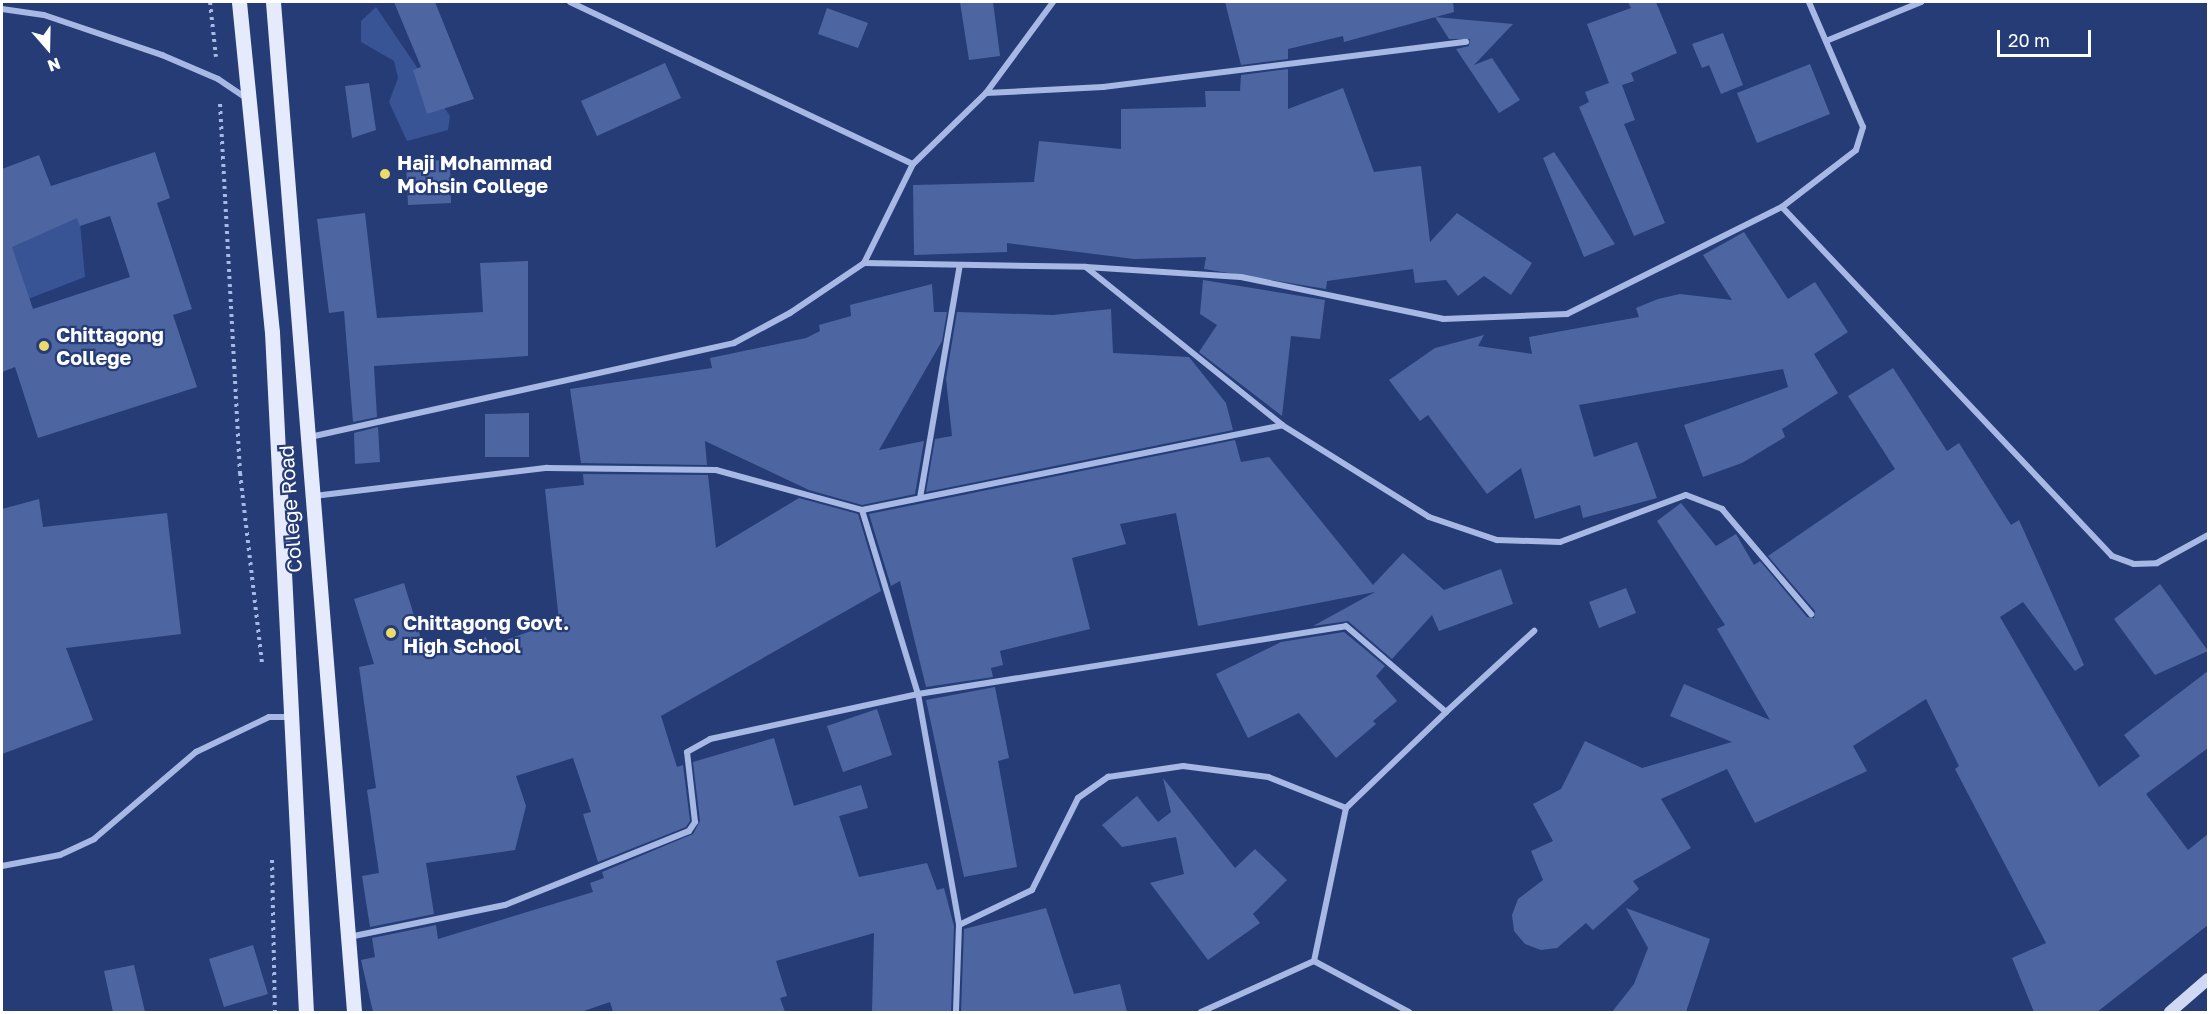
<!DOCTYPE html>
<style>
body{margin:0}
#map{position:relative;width:2210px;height:1014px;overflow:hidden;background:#253c77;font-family:"Golos Text",sans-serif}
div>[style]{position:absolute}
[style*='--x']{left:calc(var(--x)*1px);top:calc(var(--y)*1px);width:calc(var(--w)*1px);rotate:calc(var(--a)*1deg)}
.green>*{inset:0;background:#385495}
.building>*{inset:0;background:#4d66a1}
.path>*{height:4px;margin-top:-2px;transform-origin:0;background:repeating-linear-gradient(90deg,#a6b8e3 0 3px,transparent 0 7.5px)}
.minor>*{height:6px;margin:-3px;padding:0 3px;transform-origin:3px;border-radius:3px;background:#a6b8e3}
.secondary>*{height:12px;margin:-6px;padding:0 6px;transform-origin:6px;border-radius:6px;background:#cfd9f3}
.primary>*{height:15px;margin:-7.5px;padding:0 7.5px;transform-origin:7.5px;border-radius:7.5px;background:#e5ebfc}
.dots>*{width:16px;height:16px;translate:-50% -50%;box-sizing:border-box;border:3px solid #253c77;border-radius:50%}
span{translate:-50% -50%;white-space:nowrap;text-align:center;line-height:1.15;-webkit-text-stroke:4.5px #253c77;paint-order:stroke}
.poi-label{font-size:20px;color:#fff;font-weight:700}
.left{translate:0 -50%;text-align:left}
.street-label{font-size:20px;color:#fff}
.frame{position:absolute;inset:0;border:3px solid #fff;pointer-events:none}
.north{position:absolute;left:18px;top:18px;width:60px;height:60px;-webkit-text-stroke:4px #253c77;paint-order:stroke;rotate:160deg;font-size:16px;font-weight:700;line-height:24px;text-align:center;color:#fff}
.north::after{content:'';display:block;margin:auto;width:21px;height:27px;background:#fff;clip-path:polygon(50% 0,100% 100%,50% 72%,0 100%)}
.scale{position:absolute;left:1997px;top:30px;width:94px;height:27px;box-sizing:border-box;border:3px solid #fff;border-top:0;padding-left:8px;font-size:18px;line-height:21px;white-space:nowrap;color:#fff;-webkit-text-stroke:4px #253c77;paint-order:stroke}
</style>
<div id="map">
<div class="green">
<div style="clip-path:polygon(376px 7px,450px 116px,448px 130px,407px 141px,389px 102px,398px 78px,394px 61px,361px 42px,361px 21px)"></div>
<div style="clip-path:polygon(79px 213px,85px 277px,15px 304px,2px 264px,2px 225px)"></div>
</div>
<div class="building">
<div style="clip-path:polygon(394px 2px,435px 2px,474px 99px,427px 114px,413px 70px,421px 67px)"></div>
<div style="clip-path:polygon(960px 2px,993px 2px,1000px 56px,969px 60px)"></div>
<div style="clip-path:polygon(1225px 2px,1453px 2px,1454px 12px,1344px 42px,1343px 36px,1288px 49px,1288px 59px,1241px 65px)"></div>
<div style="clip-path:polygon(1628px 2px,1656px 2px,1677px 53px,1631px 73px,1634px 81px,1622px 85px,1635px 120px,1624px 124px,1665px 223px,1634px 236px,1579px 107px,1589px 102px,1585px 92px,1609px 83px,1587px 24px,1631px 8px)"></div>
<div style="clip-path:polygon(827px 8px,868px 23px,858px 48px,818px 34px)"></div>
<div style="clip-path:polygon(1435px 17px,1513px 24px,1474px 65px,1492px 58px,1520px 100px,1499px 113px,1456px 49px,1469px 46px,1470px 39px,1449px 39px)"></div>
<div style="clip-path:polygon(1723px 33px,1743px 85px,1721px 94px,1709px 65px,1702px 68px,1692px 44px)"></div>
<div style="clip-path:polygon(665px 63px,681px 98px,597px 136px,581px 101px)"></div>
<div style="clip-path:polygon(1810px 64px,1830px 114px,1757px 143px,1737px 93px)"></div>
<div style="clip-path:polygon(1288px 69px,1288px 109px,1343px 88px,1374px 172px,1421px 166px,1430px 242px,1457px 213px,1532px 263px,1511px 295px,1484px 276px,1458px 296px,1446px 280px,1415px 283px,1413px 269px,1327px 281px,1326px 289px,1204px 269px,1206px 257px,1134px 259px,1007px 243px,1007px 252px,914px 255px,913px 185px,1034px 182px,1039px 141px,1121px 149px,1121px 109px,1206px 107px,1205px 91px,1240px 91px,1241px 75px)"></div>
<div style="clip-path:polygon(369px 83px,376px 130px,352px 138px,345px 86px)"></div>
<div style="clip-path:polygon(evenodd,155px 152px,170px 198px,157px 203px,192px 309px,173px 315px,197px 387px,38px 438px,15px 367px,2px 372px,2px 169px,39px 155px,51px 186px,155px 152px,110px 216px,130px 277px,33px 309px,12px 247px,77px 218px,80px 226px,110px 216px)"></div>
<div style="clip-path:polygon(1554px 152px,1615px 244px,1584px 257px,1543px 158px)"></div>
<div style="clip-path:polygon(450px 160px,451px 203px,408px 205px,406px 161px)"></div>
<div style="clip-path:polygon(365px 213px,377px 318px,483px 312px,480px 263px,528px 261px,528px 356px,374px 366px,377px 417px,353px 422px,344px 311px,329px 313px,317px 219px)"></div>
<div style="clip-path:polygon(1744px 232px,1788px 299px,1815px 282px,1848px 332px,1814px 354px,1838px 393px,1782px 429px,1785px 437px,1742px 463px,1703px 477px,1684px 425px,1788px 387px,1783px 369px,1579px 405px,1594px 457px,1637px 442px,1657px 498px,1583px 518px,1580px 505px,1535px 519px,1521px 468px,1487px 494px,1428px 415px,1420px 421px,1389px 380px,1435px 348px,1484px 335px,1478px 346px,1532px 354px,1529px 337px,1639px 317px,1636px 308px,1658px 299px,1680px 294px,1732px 300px,1703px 255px)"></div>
<div style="clip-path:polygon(1203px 280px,1325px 300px,1320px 339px,1291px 336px,1282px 416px,1199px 352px,1217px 325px,1200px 314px)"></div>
<div style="clip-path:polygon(932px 284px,934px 312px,947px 312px,942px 341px,879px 450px,924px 441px,915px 494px,862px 505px,809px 490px,705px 441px,707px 465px,581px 463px,570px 389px,712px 368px,710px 358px,806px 338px,820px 331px,819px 325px,851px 316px,850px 305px)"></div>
<div style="clip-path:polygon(1111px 309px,1113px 353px,1189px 357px,1226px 403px,1233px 430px,926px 492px,935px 439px,952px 436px,946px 379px,957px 312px,1053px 315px)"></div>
<div style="clip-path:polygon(1893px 368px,1947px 451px,1959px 443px,2011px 525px,2019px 520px,2084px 665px,2075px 671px,2023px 602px,2000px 617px,2099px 787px,2140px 756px,2124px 735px,2208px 671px,2208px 748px,2146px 794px,2188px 850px,2208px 834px,2208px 925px,2097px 1012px,2034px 1012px,2012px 958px,2046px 943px,1955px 769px,1959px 766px,1926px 699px,1853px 746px,1867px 771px,1755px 823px,1727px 769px,1661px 799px,1691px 848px,1633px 881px,1639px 889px,1593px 930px,1586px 923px,1557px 948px,1541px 950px,1525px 944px,1514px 931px,1512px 915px,1518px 899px,1543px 880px,1531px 851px,1553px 841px,1533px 804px,1561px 789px,1585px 741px,1642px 768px,1732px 742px,1670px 716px,1684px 684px,1770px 720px,1717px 629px,1725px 625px,1657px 521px,1681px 503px,1716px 546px,1736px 534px,1754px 565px,1760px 561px,1807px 617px,1814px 618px,1815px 611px,1768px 556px,1895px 469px,1848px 396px)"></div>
<div style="clip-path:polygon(529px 413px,529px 457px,485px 457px,485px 414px)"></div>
<div style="clip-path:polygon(378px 427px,380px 462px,355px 464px,354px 433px)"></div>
<div style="clip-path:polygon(1235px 440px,1241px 462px,1269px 457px,1373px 585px,1403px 553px,1444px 590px,1501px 569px,1513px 604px,1439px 631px,1432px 615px,1392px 659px,1348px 621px,1313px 626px,1375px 592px,1198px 626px,1176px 513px,1120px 524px,1126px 544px,1072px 558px,1090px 629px,1000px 651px,1003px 665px,991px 668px,993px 677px,926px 687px,900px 581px,891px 586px,869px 514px)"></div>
<div style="clip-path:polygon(583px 474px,708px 475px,716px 548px,799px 498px,858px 514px,881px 591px,661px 716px,677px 767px,683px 765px,690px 821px,686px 827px,598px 862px,583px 814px,591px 812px,573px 758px,516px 776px,526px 806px,515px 850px,426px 863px,434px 914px,370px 927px,362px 876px,379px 873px,367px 790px,376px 788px,359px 667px,374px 664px,354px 599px,404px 583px,426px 655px,486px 637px,489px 646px,559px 621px,545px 489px,584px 485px)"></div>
<div style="clip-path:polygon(39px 499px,43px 527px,167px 513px,181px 634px,66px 648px,93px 720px,2px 754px,2px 509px)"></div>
<div style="clip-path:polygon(2160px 584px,2208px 651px,2155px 675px,2114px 619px)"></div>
<div style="clip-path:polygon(1626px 588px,1636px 613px,1599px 628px,1589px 602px)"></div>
<div style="clip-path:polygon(1344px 632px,1385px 666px,1376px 676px,1397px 701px,1373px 721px,1376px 724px,1336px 758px,1299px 713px,1248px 738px,1216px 674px,1281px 642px)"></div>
<div style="clip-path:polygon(995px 687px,1009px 758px,998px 761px,1017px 867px,964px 877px,926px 700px)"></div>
<div style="clip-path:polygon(877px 709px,892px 755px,843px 772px,827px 726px)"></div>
<div style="clip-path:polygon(774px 738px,794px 806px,861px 785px,868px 808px,839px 816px,859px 877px,927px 863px,937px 890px,944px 888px,954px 926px,951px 1012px,872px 1012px,874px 933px,776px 961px,787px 996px,780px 998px,785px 1012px,613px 1012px,610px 1002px,581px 1012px,373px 1012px,361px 960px,375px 957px,372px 938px,436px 925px,438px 939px,593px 892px,590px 883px,604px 878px,602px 872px,693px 834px,700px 821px,693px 762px)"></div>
<div style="clip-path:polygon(1163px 778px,1235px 868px,1255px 849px,1287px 880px,1253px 914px,1260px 923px,1208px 960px,1150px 883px,1184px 874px,1176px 837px,1122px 847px,1102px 825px,1137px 796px,1158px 822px,1171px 812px)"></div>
<div style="clip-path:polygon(1046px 908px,1074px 994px,1120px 984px,1127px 1012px,961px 1012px,964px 929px)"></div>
<div style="clip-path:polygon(1626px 908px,1710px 939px,1686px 1012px,1612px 1012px,1634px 984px,1648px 948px)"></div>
<div style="clip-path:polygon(253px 945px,268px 994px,224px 1007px,209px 959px)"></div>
<div style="clip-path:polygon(134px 965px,145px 1012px,113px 1012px,104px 971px)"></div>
</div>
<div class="path">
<div style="--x:210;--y:2;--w:55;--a:83.8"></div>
<div style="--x:220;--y:104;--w:370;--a:86.9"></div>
<div style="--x:240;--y:473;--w:192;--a:83.4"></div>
<div style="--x:272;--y:860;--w:152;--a:88.9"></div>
</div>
<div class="minor">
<div style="--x:570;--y:2;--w:379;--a:25.3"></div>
<div style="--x:2;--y:9;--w:42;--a:8.1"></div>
<div style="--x:44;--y:15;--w:125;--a:18.7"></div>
<div style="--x:162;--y:55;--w:61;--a:23.2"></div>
<div style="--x:218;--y:79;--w:34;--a:34"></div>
<div style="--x:1826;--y:41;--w:103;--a:-22.3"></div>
<div style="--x:986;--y:93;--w:117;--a:-2.9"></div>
<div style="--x:1103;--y:87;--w:366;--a:-7.1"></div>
<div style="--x:1782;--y:207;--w:93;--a:-37.6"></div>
<div style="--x:1856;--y:150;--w:24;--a:-73"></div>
<div style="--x:1863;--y:127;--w:136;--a:-113.4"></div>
<div style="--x:864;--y:263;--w:222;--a:1"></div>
<div style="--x:1086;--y:267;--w:155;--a:3.7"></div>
<div style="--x:1241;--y:277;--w:206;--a:11.7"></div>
<div style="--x:1443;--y:319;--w:124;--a:-2.3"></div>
<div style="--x:1567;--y:314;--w:240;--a:-26.5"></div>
<div style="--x:1782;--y:207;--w:480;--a:46.6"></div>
<div style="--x:2112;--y:556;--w:23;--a:20"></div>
<div style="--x:2134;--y:564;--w:23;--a:-2"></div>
<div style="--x:2157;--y:563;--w:58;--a:-28.8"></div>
<div style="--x:1087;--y:268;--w:250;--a:38.8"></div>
<div style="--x:1282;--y:425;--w:173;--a:32"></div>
<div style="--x:1429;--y:517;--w:72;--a:18.7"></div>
<div style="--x:1497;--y:540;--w:63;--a:1.8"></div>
<div style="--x:1560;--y:542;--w:134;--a:-20.5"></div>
<div style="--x:1686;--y:495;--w:39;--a:21"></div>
<div style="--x:1722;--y:509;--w:138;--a:49.7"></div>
<div style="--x:310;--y:437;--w:434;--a:-12.5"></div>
<div style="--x:734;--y:343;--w:64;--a:-28.2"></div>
<div style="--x:790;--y:313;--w:89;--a:-34"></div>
<div style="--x:864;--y:263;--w:110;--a:-63.7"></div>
<div style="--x:913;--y:164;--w:102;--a:-44.2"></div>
<div style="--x:986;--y:93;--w:113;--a:-53.6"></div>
<div style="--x:314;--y:496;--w:235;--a:-6.9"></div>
<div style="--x:547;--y:468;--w:169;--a:0.7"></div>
<div style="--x:716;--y:470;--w:151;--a:15.3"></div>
<div style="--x:862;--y:510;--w:429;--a:-11.4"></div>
<div style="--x:920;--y:498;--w:236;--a:-80.3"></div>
<div style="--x:862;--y:510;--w:192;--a:73.1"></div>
<div style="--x:918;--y:694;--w:235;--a:79.9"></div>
<div style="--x:959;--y:925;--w:87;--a:92"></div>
<div style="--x:1346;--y:808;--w:139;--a:-43.8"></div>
<div style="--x:2;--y:866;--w:59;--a:-10.7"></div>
<div style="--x:60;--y:855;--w:38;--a:-25"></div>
<div style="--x:94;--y:839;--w:134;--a:-40.5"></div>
<div style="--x:196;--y:752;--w:81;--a:-25.6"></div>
<div style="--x:269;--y:717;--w:22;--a:0"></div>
<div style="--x:959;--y:925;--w:81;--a:-25.6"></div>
<div style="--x:1032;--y:890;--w:103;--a:-63.4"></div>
<div style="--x:1078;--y:798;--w:37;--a:-35"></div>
<div style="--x:1108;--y:777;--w:76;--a:-8.3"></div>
<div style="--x:1183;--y:766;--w:86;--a:7.4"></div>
<div style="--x:1268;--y:777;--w:84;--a:21.7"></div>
<div style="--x:1346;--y:808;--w:156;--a:101.8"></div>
<div style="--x:1314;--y:961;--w:124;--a:155.7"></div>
<div style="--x:349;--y:937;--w:159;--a:-11.6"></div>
<div style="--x:505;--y:905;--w:198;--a:-21.9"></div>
<div style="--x:689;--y:831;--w:11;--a:-56"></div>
<div style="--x:695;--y:822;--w:70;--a:-96.5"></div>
<div style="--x:687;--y:752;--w:26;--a:-29"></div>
<div style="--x:710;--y:739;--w:213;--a:-12.2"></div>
<div style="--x:918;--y:694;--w:433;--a:-9"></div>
<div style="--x:1346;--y:626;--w:132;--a:40.7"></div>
<div style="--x:1446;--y:712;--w:120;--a:-42.6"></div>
<div style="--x:1314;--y:961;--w:108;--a:28.2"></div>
</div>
<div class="secondary">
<div style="--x:2170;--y:1012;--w:50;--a:-41"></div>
</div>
<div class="primary">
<div style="--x:239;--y:2;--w:332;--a:84.3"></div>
<div style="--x:272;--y:332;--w:681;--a:87.14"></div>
<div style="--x:273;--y:2;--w:1013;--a:85.41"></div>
</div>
<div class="dots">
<div style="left:385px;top:174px;background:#ecdb6b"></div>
<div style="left:44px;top:346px;background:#ecdb6b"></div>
<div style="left:391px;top:633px;background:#ecdb6b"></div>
</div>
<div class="poi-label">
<span class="left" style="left:397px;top:174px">Haji Mohammad<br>Mohsin College</span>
<span class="left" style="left:56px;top:346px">Chittagong<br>College</span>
<span class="left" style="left:403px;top:634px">Chittagong Govt.<br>High School</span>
</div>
<div class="street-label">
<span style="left:290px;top:509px;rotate:-94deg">College Road</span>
</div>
<div class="frame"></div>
<div class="north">N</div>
<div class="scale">20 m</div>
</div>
